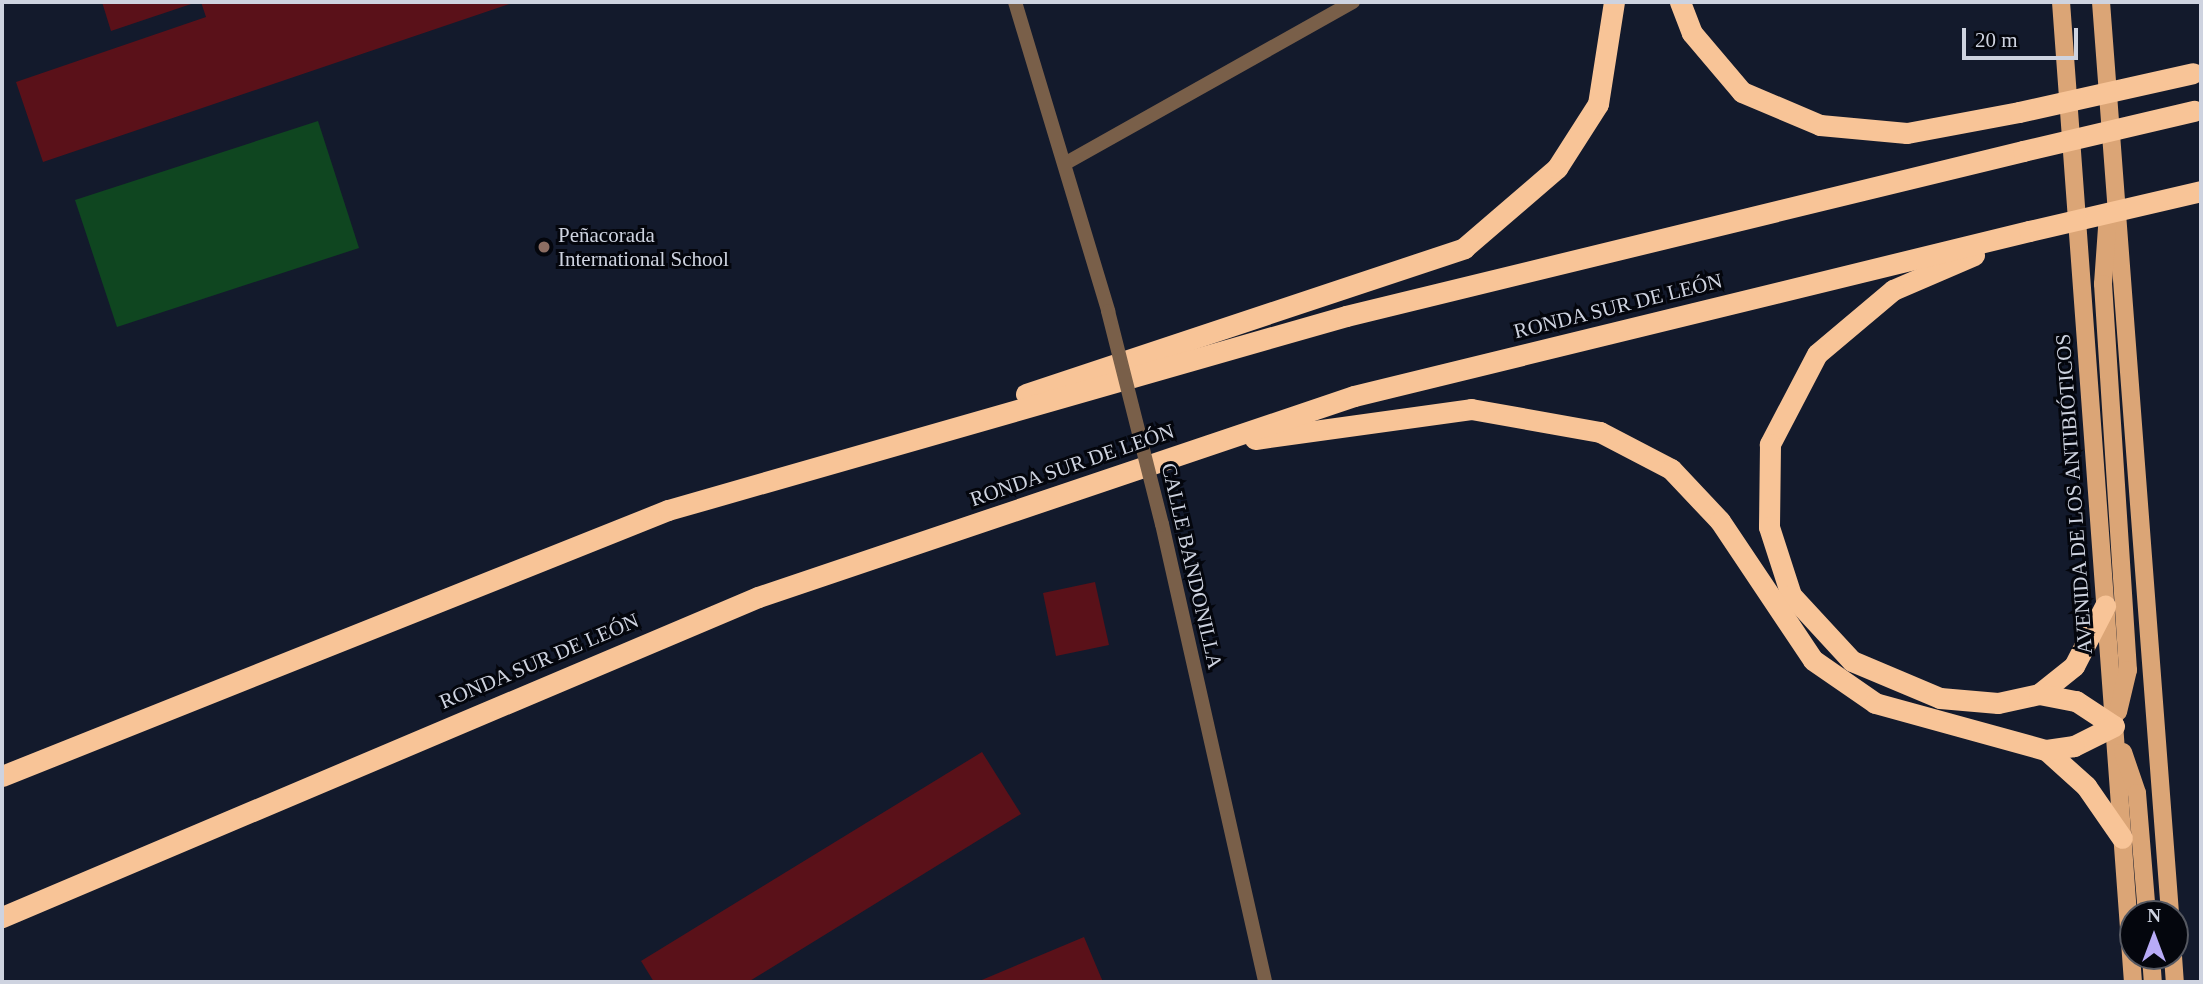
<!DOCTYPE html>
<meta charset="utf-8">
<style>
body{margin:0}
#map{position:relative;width:2203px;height:984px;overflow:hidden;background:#131a2c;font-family:"Times New Roman",serif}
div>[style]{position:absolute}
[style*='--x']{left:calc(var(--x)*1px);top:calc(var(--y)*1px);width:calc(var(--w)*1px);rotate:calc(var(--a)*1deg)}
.green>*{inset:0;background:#0f4620}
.building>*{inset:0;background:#5a1119}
.service>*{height:14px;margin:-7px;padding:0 7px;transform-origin:7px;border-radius:7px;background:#795f49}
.minor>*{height:14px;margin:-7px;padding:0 7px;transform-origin:7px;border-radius:7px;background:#795f49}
.primary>*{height:18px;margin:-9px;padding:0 9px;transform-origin:9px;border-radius:9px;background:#dba576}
.motorway>*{height:21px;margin:-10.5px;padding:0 10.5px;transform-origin:10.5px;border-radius:10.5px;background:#f8c497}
.minor-bridge>*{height:14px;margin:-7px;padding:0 7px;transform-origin:7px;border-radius:7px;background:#795f49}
.motorway-bridge>*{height:21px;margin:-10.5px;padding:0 10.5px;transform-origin:10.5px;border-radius:10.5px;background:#f8c497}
.dots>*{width:19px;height:19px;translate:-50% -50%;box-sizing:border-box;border:4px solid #04060d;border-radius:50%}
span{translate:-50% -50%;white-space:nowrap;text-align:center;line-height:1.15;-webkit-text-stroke:6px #04060d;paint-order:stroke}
.poi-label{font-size:21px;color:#ced3e0}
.left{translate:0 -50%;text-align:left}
.street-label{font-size:21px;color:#ced3e0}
.frame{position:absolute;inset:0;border:4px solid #ced3e0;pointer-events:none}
.north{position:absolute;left:2119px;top:900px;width:70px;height:70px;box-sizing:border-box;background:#04060d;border:2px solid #555861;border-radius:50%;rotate:0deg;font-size:19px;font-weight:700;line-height:28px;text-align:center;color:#ced3e0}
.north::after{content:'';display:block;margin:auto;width:24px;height:32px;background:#b8abf7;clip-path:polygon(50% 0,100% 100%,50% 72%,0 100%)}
.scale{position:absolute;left:1962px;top:28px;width:116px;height:32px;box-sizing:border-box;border:4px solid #ced3e0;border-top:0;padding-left:9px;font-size:21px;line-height:24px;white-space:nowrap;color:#ced3e0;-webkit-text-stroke:5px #04060d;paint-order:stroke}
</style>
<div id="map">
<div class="green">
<div style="clip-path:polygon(318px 121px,359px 248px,117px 327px,75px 200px)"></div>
</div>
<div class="building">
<div style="clip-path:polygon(102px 2px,197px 2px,111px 31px)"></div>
<div style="clip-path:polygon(201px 2px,515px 2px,43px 162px,16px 82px,206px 17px)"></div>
<div style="clip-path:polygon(1095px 582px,1109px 645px,1056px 656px,1043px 593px)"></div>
<div style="clip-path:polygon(982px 752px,1021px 814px,748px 982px,654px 982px,641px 961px)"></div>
<div style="clip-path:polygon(1084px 937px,1103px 982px,977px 982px)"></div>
</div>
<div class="service">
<div style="--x:1066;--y:163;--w:329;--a:-29.3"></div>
</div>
<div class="minor">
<div style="--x:1015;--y:2;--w:323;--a:73.2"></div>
<div style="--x:1162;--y:524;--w:469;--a:77.3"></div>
</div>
<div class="primary">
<div style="--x:2061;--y:2;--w:983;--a:85.8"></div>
<div style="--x:2101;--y:2;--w:915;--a:85.67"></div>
<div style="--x:2108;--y:214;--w:70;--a:94.1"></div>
<div style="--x:2103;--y:284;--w:387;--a:86.3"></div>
<div style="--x:2128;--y:670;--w:43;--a:103.4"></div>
<div style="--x:2123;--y:752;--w:43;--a:71.1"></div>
<div style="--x:2137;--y:793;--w:121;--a:85.3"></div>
<div style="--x:2151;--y:956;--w:26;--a:86"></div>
<div style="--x:2173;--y:956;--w:26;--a:86"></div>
</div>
<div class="motorway">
<div style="--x:1680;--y:2;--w:33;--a:69"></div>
<div style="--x:1692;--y:33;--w:77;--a:49.7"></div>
<div style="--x:1742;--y:92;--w:85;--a:22.9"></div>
<div style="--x:1820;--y:125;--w:87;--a:5.3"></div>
<div style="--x:1907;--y:133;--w:114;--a:-10.6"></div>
<div style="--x:1974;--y:255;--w:88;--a:156.6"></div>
<div style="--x:1893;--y:290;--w:99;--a:139.9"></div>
<div style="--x:1817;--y:354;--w:102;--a:117.6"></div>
<div style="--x:1770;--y:444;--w:83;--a:90.7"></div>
<div style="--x:1769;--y:527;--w:71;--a:72.1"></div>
<div style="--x:1791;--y:595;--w:90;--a:47.3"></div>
<div style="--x:1852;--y:661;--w:95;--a:22.8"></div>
<div style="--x:1940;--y:698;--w:58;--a:4.9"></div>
<div style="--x:1998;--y:703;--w:42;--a:-12.4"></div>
<div style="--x:2039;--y:694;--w:45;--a:-38.7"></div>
<div style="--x:2074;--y:666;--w:68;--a:-62.7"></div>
<div style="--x:1026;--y:394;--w:462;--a:-18.4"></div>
<div style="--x:1464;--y:248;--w:123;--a:-40.7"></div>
<div style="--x:1557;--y:168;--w:76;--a:-57.4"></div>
<div style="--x:1598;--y:104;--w:103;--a:-81.1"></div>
<div style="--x:1255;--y:439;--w:218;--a:-7.9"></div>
<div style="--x:1471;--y:409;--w:131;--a:10.1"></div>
<div style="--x:1600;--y:432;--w:80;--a:27.5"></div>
<div style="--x:1671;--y:469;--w:71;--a:46.7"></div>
<div style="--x:1720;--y:521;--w:167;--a:56.2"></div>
<div style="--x:1813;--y:660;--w:75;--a:34.7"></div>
<div style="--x:1875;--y:703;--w:177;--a:15.4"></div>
<div style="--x:2046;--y:750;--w:54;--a:42"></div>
<div style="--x:2086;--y:786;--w:63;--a:55.3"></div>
<div style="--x:2039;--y:694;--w:38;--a:11"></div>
<div style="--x:2076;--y:701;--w:45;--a:33.3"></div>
<div style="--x:2114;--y:726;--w:45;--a:153.4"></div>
<div style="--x:2074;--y:746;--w:28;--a:172"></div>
<div style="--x:2;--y:776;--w:717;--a:-21.77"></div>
<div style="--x:668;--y:510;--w:705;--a:-15.97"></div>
<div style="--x:1346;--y:316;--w:697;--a:-13.7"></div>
<div style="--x:2;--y:917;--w:821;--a:-22.94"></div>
<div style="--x:758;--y:597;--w:629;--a:-18.64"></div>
<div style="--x:1354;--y:396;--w:695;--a:-13.74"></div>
</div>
<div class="minor-bridge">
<div style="--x:1108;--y:311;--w:220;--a:75.8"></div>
</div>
<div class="motorway-bridge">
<div style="--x:2019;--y:112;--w:178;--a:-12.6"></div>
<div style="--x:2023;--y:151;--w:176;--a:-13.2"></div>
<div style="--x:2029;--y:231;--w:177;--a:-13.1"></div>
</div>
<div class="dots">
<div style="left:544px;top:247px;background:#8d6e63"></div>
</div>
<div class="poi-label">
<span class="left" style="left:558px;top:247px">Peñacorada<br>International School</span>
</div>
<div class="street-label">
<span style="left:1618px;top:306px;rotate:-14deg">RONDA SUR DE LEÓN</span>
<span style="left:1072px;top:465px;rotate:-19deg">RONDA SUR DE LEÓN</span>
<span style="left:2074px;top:494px;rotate:-94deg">AVENIDA DE LOS ANTIBIÓTICOS</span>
<span style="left:1192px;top:566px;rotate:77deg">CALLE BANDONILLA</span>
<span style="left:539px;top:661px;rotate:-23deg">RONDA SUR DE LEÓN</span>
</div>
<div class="frame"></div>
<div class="north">N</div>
<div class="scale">20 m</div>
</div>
